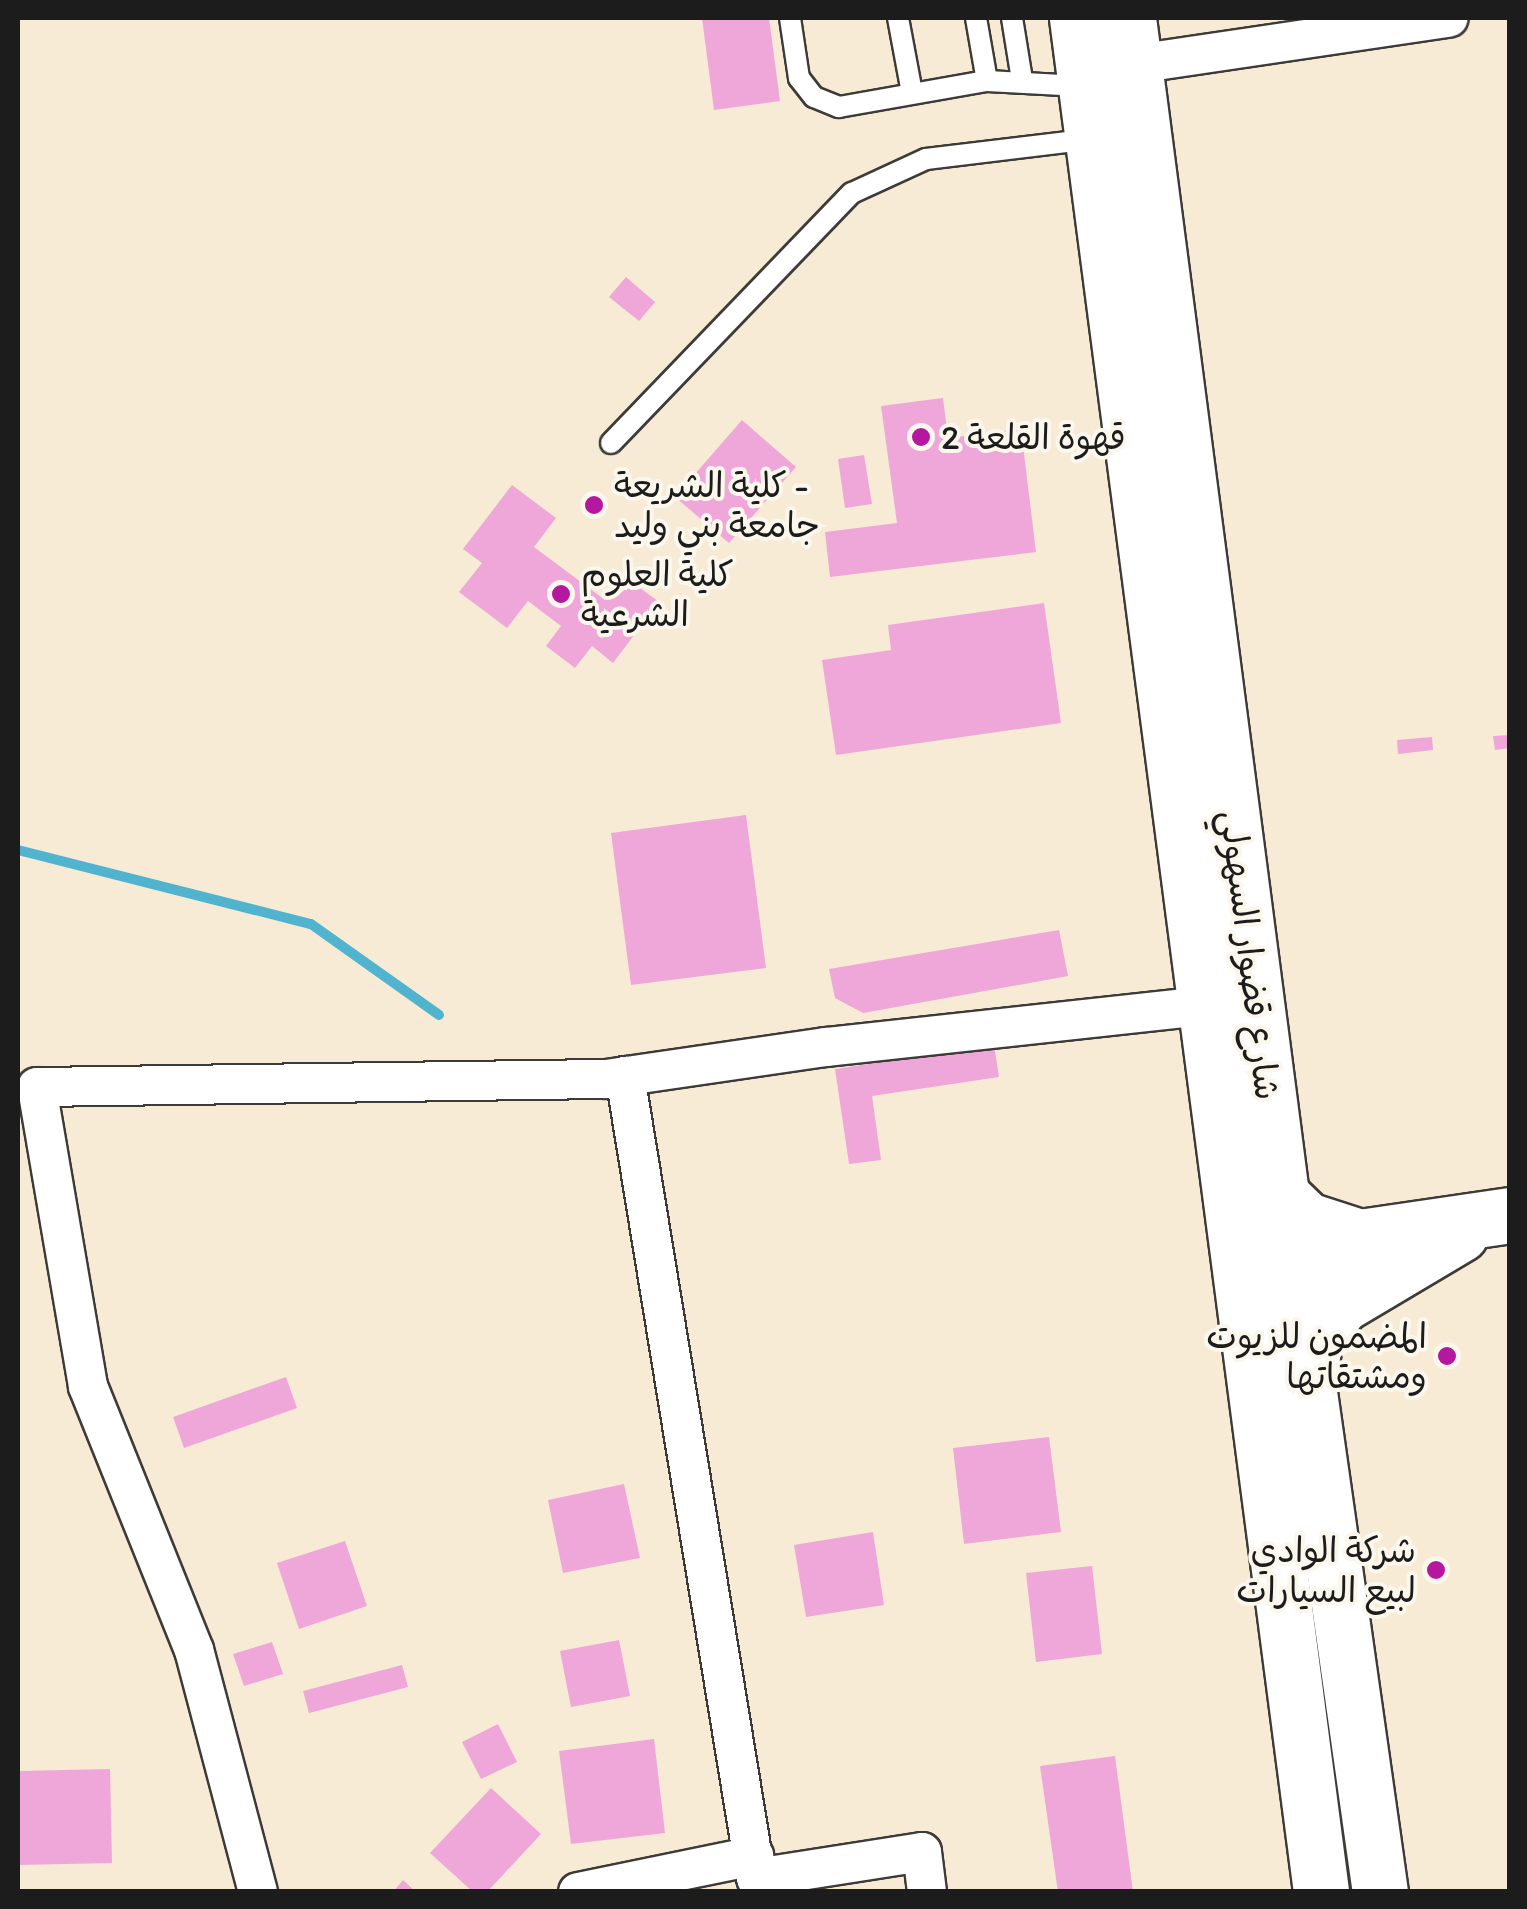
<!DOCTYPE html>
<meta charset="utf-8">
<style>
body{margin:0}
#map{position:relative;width:1527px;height:1909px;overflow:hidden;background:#f7ebd6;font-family:Itim,"Playpen Sans Arabic",sans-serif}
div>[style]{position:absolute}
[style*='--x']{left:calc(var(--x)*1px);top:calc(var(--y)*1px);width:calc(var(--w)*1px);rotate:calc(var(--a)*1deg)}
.stream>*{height:10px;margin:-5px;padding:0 5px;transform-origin:5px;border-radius:5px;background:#50b4cf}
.building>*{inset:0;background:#eea7d8}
.roads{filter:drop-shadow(2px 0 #3d3b38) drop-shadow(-2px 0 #3d3b38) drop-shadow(0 2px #3d3b38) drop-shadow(0 -2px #3d3b38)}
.lane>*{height:20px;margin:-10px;padding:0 10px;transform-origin:10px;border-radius:10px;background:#fff}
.street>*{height:38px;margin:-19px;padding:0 19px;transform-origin:19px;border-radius:19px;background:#fff}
.secondary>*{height:55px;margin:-27.5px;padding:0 27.5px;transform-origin:27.5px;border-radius:27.5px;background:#fff}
.highway>*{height:55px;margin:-27.5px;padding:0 27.5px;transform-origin:27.5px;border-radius:27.5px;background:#fff}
.dots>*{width:28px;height:28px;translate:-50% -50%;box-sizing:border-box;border:5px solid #fbf7ec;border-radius:50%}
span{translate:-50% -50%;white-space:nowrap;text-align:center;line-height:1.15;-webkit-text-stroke:8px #fbf7ec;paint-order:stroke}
.poi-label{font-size:35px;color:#1c1c1c}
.left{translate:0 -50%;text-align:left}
.right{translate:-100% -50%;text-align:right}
.street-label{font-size:35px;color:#1c1c1c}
.frame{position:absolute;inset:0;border:20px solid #1c1c1c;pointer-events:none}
</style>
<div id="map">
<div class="stream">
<div style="--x:18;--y:850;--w:302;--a:14.2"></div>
<div style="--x:311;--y:924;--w:157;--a:35.4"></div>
</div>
<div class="building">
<div style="clip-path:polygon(702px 18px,769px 18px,780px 101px,714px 110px)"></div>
<div style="clip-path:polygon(626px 277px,655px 302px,639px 321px,609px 297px)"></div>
<div style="clip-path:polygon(943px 398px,948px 438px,1021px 429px,1036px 552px,830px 577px,825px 532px,897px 523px,881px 406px)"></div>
<div style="clip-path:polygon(742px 420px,796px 467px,729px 543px,675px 497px)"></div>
<div style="clip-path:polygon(864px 455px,872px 504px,845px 508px,838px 459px)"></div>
<div style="clip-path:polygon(512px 485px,556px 518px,534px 547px,605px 600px,624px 576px,659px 602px,613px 663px,592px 646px,575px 668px,546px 646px,561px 626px,528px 601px,507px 628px,459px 592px,482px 563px,463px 549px)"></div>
<div style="clip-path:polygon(1044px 603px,1061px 723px,836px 755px,822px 660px,891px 650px,888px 625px)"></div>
<div style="clip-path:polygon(1510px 735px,1510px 748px,1495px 750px,1493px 736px)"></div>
<div style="clip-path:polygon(1432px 737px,1433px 750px,1398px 754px,1397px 740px)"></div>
<div style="clip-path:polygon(746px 815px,766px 968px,631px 985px,611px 833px)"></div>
<div style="clip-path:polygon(1059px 930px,1068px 976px,863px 1013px,835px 998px,829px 969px)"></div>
<div style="clip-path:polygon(994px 1045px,999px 1077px,872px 1096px,881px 1160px,849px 1164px,835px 1069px)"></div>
<div style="clip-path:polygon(286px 1377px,297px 1408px,184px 1448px,173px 1417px)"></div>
<div style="clip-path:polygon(1049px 1437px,1061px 1532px,964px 1544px,953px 1448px)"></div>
<div style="clip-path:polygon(624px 1484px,640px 1558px,563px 1573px,548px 1500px)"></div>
<div style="clip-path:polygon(873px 1532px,884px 1605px,806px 1617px,794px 1545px)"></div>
<div style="clip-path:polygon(345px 1541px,367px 1606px,299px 1629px,277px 1563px)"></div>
<div style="clip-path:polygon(1092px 1566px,1102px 1654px,1036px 1662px,1026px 1573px)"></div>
<div style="clip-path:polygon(619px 1640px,630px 1696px,571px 1707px,560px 1651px)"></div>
<div style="clip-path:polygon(272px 1642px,283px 1674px,244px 1686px,233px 1654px)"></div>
<div style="clip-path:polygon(402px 1665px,408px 1687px,309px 1713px,303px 1691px)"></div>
<div style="clip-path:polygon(498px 1724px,517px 1762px,481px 1779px,462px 1742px)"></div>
<div style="clip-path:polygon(654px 1739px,665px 1833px,571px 1844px,559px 1751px)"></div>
<div style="clip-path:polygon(1115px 1756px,1133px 1892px,1058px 1892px,1040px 1766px)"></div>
<div style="clip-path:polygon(110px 1769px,112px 1863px,18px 1865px,18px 1771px)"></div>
<div style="clip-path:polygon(491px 1788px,541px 1834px,487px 1892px,473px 1892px,430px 1853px)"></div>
<div style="clip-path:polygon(403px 1880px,416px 1892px,393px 1892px)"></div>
</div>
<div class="roads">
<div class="lane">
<div style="--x:790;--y:18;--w:61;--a:81.5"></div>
<div style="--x:799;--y:78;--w:24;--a:52"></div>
<div style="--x:814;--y:97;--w:27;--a:22"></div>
<div style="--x:839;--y:107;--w:150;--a:-10"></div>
<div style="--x:987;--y:81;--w:94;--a:3"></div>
<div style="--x:898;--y:18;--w:76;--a:79.4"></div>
<div style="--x:976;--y:18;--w:64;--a:80.1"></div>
<div style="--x:1012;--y:18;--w:63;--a:80.8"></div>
<div style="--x:611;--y:443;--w:347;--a:-46.1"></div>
<div style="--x:852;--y:193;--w:81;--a:-24.7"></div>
<div style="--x:926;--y:159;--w:166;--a:-6.9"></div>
</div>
<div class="street">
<div style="--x:1136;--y:64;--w:316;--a:-8.4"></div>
<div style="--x:625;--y:1076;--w:813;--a:80.72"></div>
<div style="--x:756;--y:1878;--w:168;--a:-8.9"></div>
<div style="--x:922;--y:1852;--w:40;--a:82.9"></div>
<div style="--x:258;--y:1892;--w:250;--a:-104.8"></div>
<div style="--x:194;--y:1650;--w:284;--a:-111.9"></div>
<div style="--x:88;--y:1386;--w:303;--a:-99.7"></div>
<div style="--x:37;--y:1087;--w:569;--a:-0.81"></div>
<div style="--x:606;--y:1079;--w:222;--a:-8.3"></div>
<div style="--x:826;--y:1047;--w:382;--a:-6.2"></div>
<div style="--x:578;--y:1892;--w:180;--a:-11.6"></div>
</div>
<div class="secondary">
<div style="--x:1281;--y:1195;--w:36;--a:44"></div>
<div style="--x:1307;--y:1220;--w:56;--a:17.8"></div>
<div style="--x:1360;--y:1237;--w:152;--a:-8.3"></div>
<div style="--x:1308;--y:1376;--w:37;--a:-79"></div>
<div style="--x:1315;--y:1340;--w:44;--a:-53.4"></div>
<div style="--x:1341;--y:1305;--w:139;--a:-30.8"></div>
</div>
<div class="highway">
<div style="--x:1077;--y:18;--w:1890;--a:82.58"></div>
<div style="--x:1128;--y:18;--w:1187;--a:82.59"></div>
<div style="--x:1281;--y:1195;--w:704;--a:81.92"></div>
<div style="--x:1268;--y:1263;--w:51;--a:25.6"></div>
<div style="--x:1314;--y:1285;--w:48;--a:8.5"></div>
<div style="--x:1271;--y:1301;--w:52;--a:-45"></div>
<div style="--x:1308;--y:1264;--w:59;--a:-27.4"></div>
</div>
</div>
<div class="dots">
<div style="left:921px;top:437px;background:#b5179e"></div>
<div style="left:594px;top:505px;background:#b5179e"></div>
<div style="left:561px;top:594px;background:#b5179e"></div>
<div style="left:1447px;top:1356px;background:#b5179e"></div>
<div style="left:1436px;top:1570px;background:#b5179e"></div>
</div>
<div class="poi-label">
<span class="left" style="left:941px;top:437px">قهوة القلعة 2</span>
<span class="left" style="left:614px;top:505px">كلية الشريعة -<br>جامعة بني وليد</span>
<span class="left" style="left:581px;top:594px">كلية العلوم<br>الشرعية</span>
<span class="right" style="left:1427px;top:1356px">المضمون للزيوت<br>ومشتقاتها</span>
<span class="right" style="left:1416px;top:1570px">شركة الوادي<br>لبيع السيارات</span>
</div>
<div class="street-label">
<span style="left:1250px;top:955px;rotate:83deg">شارع قضوار السهولي</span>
</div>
<div class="frame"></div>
</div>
